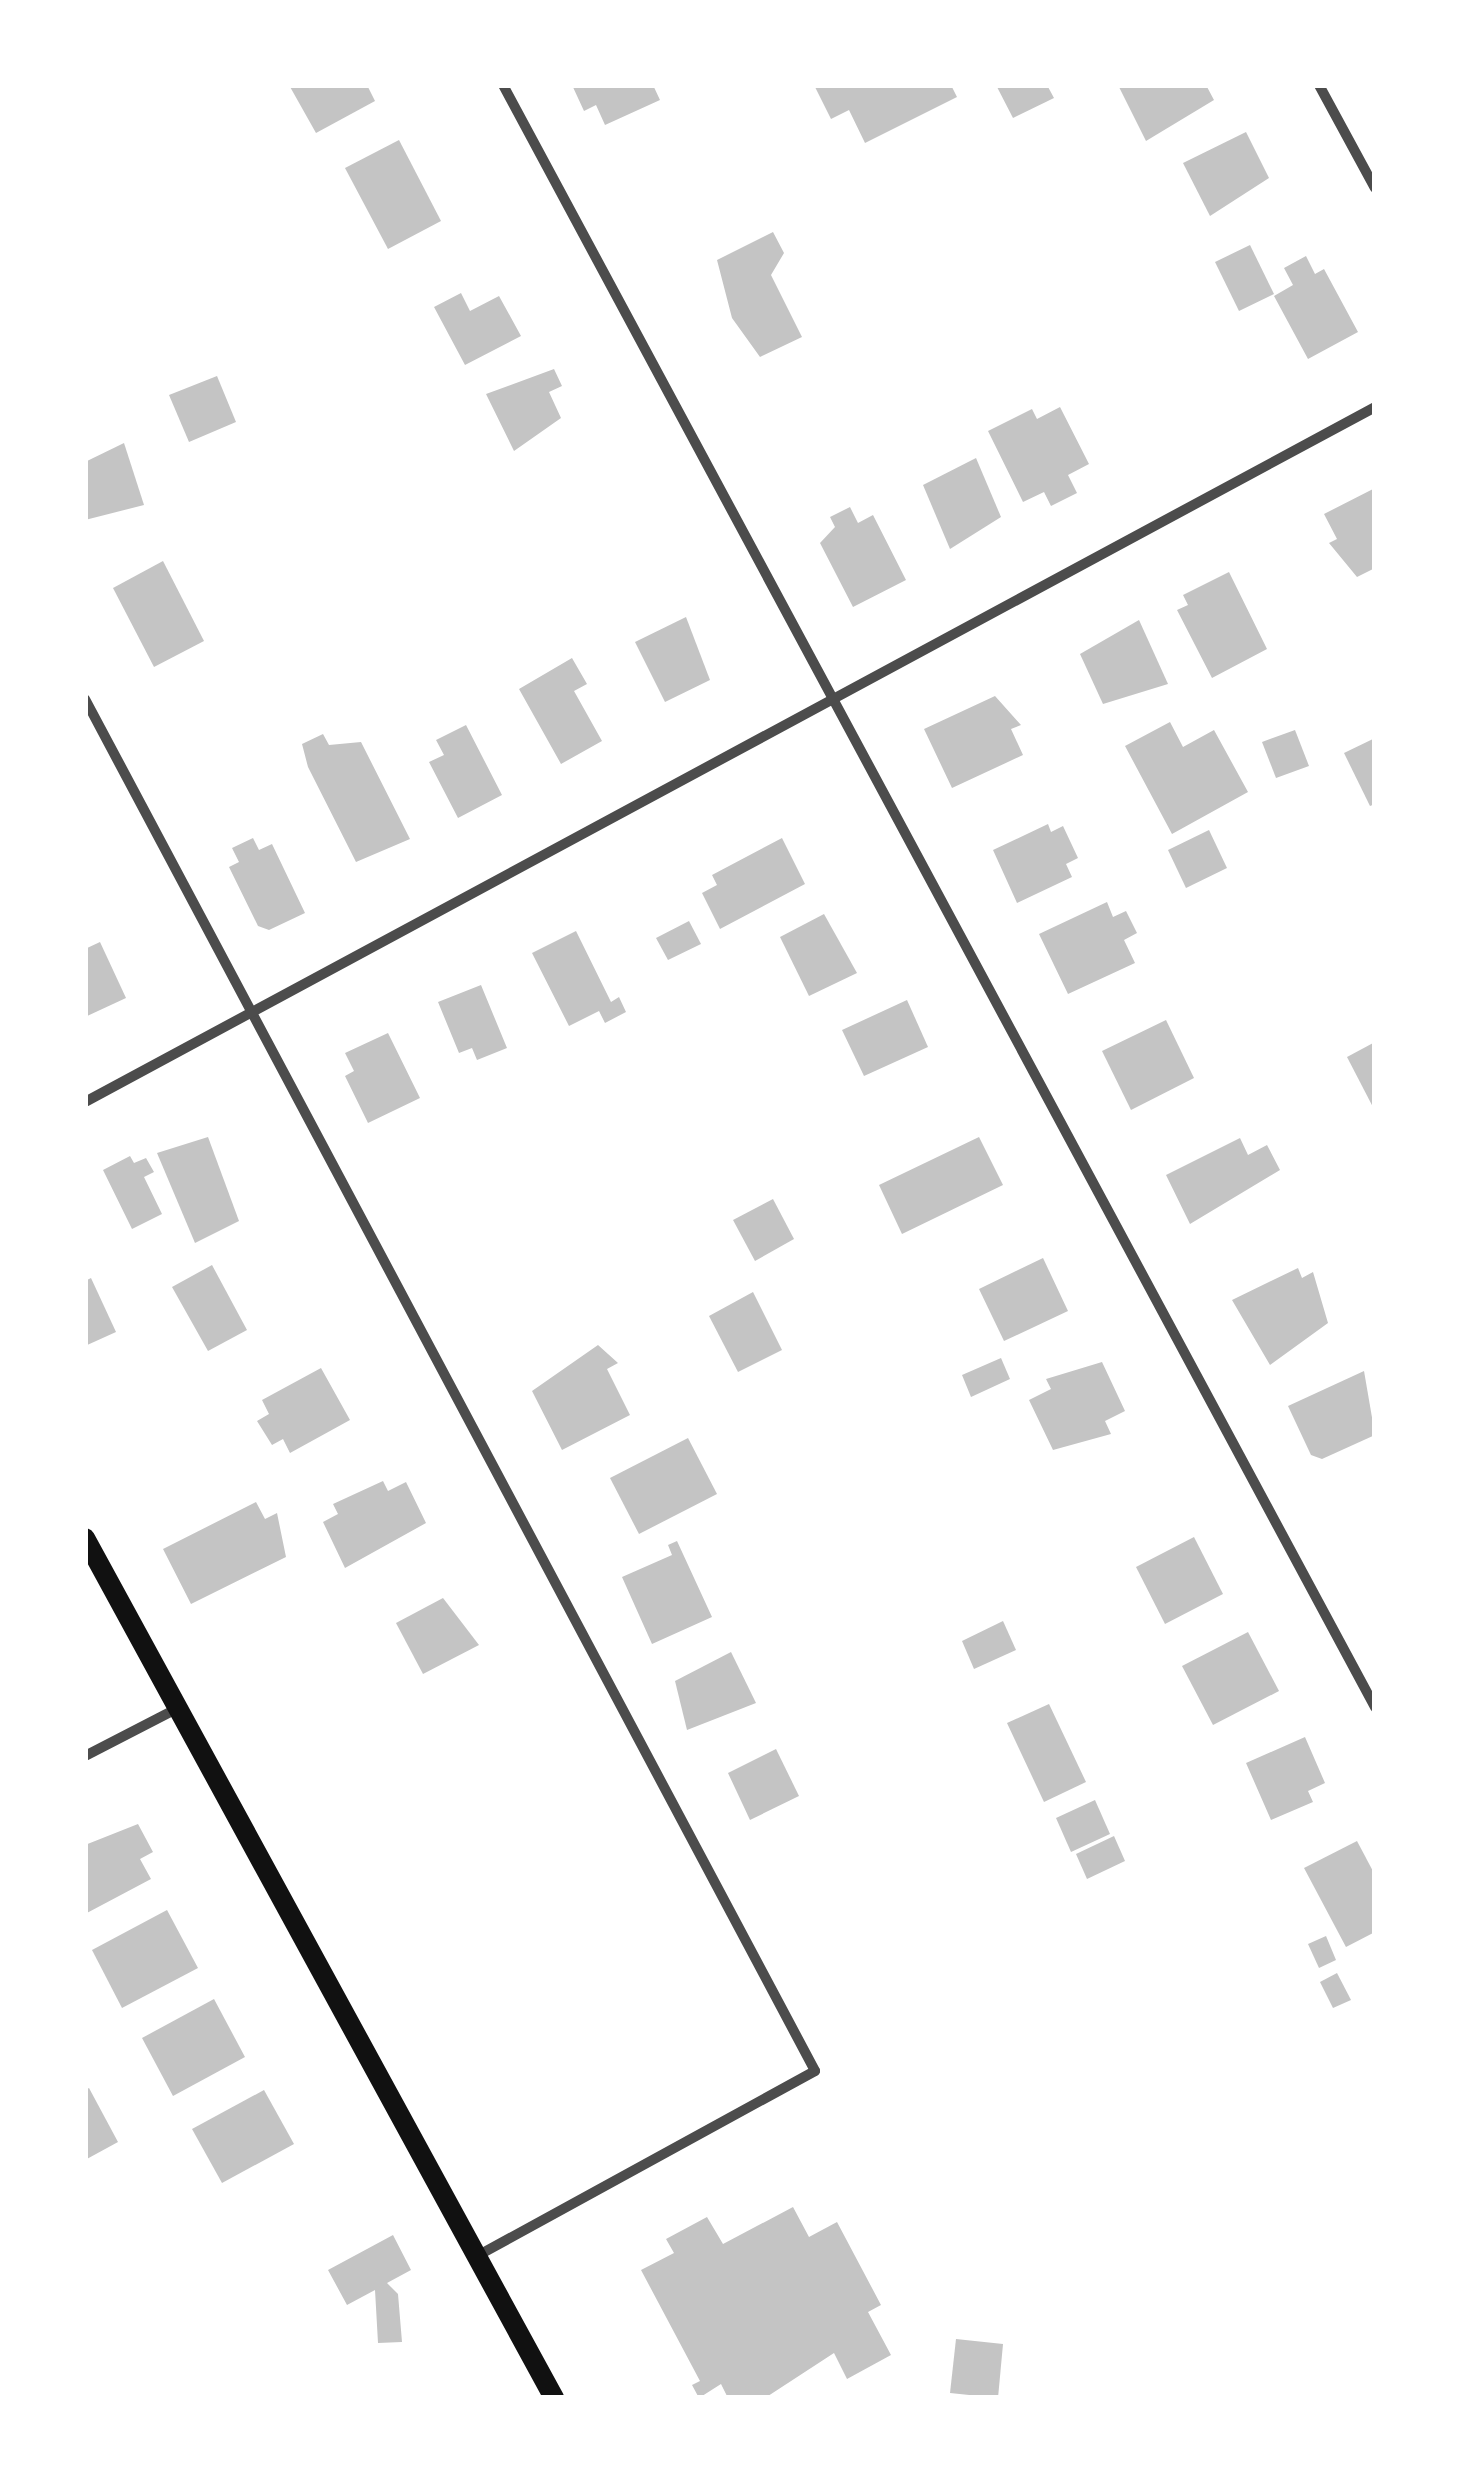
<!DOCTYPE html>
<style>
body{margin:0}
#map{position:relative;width:1460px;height:2483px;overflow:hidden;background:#fff;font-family:"Public Sans",sans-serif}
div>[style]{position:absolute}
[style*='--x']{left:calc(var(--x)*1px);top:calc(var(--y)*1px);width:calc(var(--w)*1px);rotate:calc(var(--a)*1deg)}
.building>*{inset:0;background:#c4c4c4}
.minor>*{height:10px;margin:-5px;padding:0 5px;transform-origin:5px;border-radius:5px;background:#4c4c4c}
.secondary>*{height:20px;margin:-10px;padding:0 10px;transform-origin:10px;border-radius:10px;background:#111}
span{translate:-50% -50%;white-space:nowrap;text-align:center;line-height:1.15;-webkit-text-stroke:10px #fff;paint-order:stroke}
.frame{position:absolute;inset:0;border:88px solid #fff;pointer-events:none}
</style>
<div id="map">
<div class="building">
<div style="clip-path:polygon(289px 85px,367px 85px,375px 101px,316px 133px)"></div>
<div style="clip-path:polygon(572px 85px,653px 85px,660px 100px,605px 125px,596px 105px,584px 111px)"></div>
<div style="clip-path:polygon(814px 85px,951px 85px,957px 97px,865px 143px,849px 110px,831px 119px)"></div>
<div style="clip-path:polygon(996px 85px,1047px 85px,1054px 98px,1013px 118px)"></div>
<div style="clip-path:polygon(1118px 85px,1206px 85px,1214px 100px,1146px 141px)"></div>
<div style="clip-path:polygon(1246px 132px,1269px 178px,1210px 216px,1183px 163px)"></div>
<div style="clip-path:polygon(399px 140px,441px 221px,388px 249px,345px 168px)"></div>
<div style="clip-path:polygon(773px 232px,784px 253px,771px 275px,802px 337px,760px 357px,732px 318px,717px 260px)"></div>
<div style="clip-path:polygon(1250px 245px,1274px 294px,1239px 311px,1215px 262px)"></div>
<div style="clip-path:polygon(1306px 256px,1315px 274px,1324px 269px,1358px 332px,1308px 359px,1274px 296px,1293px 285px,1284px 268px)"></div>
<div style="clip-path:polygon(461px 293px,470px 311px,499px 296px,521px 336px,465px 365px,434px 307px)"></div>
<div style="clip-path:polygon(554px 369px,562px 386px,549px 392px,561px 418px,514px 451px,486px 394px)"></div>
<div style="clip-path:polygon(217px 376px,236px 422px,189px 442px,169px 395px)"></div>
<div style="clip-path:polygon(1060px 407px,1089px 464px,1068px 475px,1077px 493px,1051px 506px,1044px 492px,1023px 502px,988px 431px,1032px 409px,1037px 419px)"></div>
<div style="clip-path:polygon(124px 443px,144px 505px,85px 520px,85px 462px)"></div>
<div style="clip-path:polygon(976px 458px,1001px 517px,950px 549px,923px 485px)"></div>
<div style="clip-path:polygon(1375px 488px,1375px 568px,1357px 577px,1329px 543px,1337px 539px,1324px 514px)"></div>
<div style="clip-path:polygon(850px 507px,858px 523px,873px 515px,906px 580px,853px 607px,820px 543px,835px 527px,830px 517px)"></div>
<div style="clip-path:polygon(163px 561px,204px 641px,154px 667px,113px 588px)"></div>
<div style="clip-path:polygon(1229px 572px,1267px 649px,1212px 678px,1177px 610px,1188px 605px,1183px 595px)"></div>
<div style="clip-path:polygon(686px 617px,710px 680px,665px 702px,635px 642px)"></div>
<div style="clip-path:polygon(1139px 620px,1168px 684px,1103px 704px,1080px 654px)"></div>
<div style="clip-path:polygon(572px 658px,587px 684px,574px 691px,602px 741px,561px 764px,519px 689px)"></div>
<div style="clip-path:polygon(995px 696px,1021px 725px,1011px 729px,1023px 755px,952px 788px,924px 729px)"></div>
<div style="clip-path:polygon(1170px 722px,1183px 747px,1214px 730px,1248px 792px,1172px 834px,1125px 746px)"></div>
<div style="clip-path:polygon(466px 725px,502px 795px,458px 818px,429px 762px,444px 755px,436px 740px)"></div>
<div style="clip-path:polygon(1295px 730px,1309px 766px,1276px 778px,1262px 742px)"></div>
<div style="clip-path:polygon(323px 734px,329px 745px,361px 742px,410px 839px,356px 862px,308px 767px,302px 744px)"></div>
<div style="clip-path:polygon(1375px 738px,1375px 804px,1370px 806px,1344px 753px)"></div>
<div style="clip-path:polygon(1048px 824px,1051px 832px,1063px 826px,1078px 858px,1066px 864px,1072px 877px,1017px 903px,993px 850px)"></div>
<div style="clip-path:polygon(1209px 830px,1227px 868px,1186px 888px,1168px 850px)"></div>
<div style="clip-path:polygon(253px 838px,259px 850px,272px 844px,305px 913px,269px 930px,258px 926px,229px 867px,239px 862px,232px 848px)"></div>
<div style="clip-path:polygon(782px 838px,805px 884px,720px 929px,702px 893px,717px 885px,712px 875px)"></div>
<div style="clip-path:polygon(1107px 902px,1113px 917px,1126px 911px,1137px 933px,1124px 940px,1135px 963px,1068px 994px,1039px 934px)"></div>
<div style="clip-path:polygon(824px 914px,857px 973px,809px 996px,780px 937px)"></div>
<div style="clip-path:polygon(689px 921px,701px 944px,668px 960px,656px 938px)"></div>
<div style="clip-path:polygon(576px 931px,611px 1002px,619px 997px,626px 1012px,605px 1023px,599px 1011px,569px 1026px,532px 953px)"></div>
<div style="clip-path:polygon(100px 942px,126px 998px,85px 1017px,85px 949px)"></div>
<div style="clip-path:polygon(481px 985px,507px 1048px,477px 1060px,472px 1048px,459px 1053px,438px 1002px)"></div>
<div style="clip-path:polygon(907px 1000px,928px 1047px,864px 1076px,842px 1030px)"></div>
<div style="clip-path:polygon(1166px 1020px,1194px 1078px,1131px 1110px,1102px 1051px)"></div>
<div style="clip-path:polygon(388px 1033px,420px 1098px,368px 1123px,345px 1076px,354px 1071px,345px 1053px)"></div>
<div style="clip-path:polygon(1375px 1042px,1375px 1111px,1347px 1057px)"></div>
<div style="clip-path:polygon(208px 1137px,239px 1221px,195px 1243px,157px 1153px)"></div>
<div style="clip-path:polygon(979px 1137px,1003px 1185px,902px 1234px,879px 1185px)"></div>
<div style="clip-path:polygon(1240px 1138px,1248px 1155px,1267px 1145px,1280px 1170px,1190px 1224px,1166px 1175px)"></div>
<div style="clip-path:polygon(130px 1156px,134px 1163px,146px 1158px,154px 1172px,144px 1177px,162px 1214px,132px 1229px,103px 1170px)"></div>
<div style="clip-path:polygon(773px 1199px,794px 1239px,755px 1261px,733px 1220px)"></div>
<div style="clip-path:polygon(1043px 1258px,1068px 1311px,1004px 1341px,979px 1289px)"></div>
<div style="clip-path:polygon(212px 1265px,247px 1330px,208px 1351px,172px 1287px)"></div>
<div style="clip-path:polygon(1298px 1268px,1302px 1278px,1313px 1272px,1328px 1323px,1270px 1365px,1232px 1300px)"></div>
<div style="clip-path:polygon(91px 1278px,116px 1332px,85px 1346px,85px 1281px)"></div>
<div style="clip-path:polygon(753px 1292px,782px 1350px,738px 1372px,709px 1316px)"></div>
<div style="clip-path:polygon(598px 1345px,618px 1363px,607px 1369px,630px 1415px,562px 1450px,532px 1391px)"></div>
<div style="clip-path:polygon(1001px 1358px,1010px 1379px,971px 1397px,962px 1375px)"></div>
<div style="clip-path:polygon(1102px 1362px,1125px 1411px,1105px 1421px,1111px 1434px,1053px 1450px,1029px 1400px,1051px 1389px,1046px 1379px)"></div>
<div style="clip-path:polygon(321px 1368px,350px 1420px,290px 1453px,283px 1439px,272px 1445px,257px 1421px,269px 1414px,262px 1400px)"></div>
<div style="clip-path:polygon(1364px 1371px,1375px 1435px,1322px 1459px,1311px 1455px,1288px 1406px)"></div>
<div style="clip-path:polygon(688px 1438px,717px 1494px,639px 1534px,610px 1478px)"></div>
<div style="clip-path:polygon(383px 1481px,388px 1491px,406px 1482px,426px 1523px,345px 1568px,323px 1522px,338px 1514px,333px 1504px)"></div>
<div style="clip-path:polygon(256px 1502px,265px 1519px,277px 1513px,286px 1557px,191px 1604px,163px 1549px)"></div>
<div style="clip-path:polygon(1194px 1537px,1223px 1594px,1165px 1624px,1136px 1567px)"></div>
<div style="clip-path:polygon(677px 1541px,712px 1617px,652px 1644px,622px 1577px,672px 1555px,668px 1545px)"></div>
<div style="clip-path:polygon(443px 1598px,479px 1645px,423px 1674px,396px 1623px)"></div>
<div style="clip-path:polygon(1003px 1621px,1016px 1650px,974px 1669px,962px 1641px)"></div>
<div style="clip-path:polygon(1248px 1632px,1279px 1691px,1213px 1725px,1182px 1666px)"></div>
<div style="clip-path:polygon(731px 1652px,756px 1703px,687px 1730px,675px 1681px)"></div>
<div style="clip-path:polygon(1049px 1704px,1086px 1782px,1044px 1802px,1007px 1723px)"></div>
<div style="clip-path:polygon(1305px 1737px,1325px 1783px,1308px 1791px,1313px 1802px,1271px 1820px,1246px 1763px)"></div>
<div style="clip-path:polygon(776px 1749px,799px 1796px,750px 1820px,728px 1773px)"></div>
<div style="clip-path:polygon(1095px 1800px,1110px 1834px,1071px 1852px,1056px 1818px)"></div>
<div style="clip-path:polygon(138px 1824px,153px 1852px,140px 1859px,151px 1879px,85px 1914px,85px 1845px)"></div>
<div style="clip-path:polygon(1114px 1836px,1125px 1861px,1087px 1879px,1076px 1854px)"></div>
<div style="clip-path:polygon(1357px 1841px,1375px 1875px,1375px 1932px,1346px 1947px,1304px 1868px)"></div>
<div style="clip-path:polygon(167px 1910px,198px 1968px,122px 2008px,92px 1950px)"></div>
<div style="clip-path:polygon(1326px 1936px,1336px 1960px,1319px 1968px,1308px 1944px)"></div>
<div style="clip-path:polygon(1337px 1973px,1351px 2000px,1333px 2008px,1320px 1982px)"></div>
<div style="clip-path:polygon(214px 1999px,245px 2057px,173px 2096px,142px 2038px)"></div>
<div style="clip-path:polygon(89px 2088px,118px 2142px,85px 2160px,85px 2090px)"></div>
<div style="clip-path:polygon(264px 2090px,294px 2144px,222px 2183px,192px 2129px)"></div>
<div style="clip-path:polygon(793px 2207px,809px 2237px,837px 2222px,881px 2305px,868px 2312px,891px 2355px,847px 2379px,834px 2353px,765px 2398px,728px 2398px,721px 2384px,699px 2398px,692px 2385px,700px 2381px,641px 2270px,674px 2253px,666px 2239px,707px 2217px,723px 2244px)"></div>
<div style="clip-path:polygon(393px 2235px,411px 2270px,387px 2283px,398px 2294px,402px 2342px,378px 2343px,375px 2290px,347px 2305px,328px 2270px)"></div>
<div style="clip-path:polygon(956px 2339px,1003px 2344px,998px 2398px,950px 2393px)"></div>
</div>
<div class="minor">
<div style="--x:503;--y:85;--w:1842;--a:61.74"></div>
<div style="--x:1319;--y:85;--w:117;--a:61.5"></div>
<div style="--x:85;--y:699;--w:1554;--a:61.98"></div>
<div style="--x:815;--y:2071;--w:385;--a:151.3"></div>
<div style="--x:85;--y:1102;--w:1465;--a:-28.31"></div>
<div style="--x:85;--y:1756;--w:102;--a:-27.3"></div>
</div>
<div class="secondary">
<div style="--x:85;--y:1538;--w:980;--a:61.39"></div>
</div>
<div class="frame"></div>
</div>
